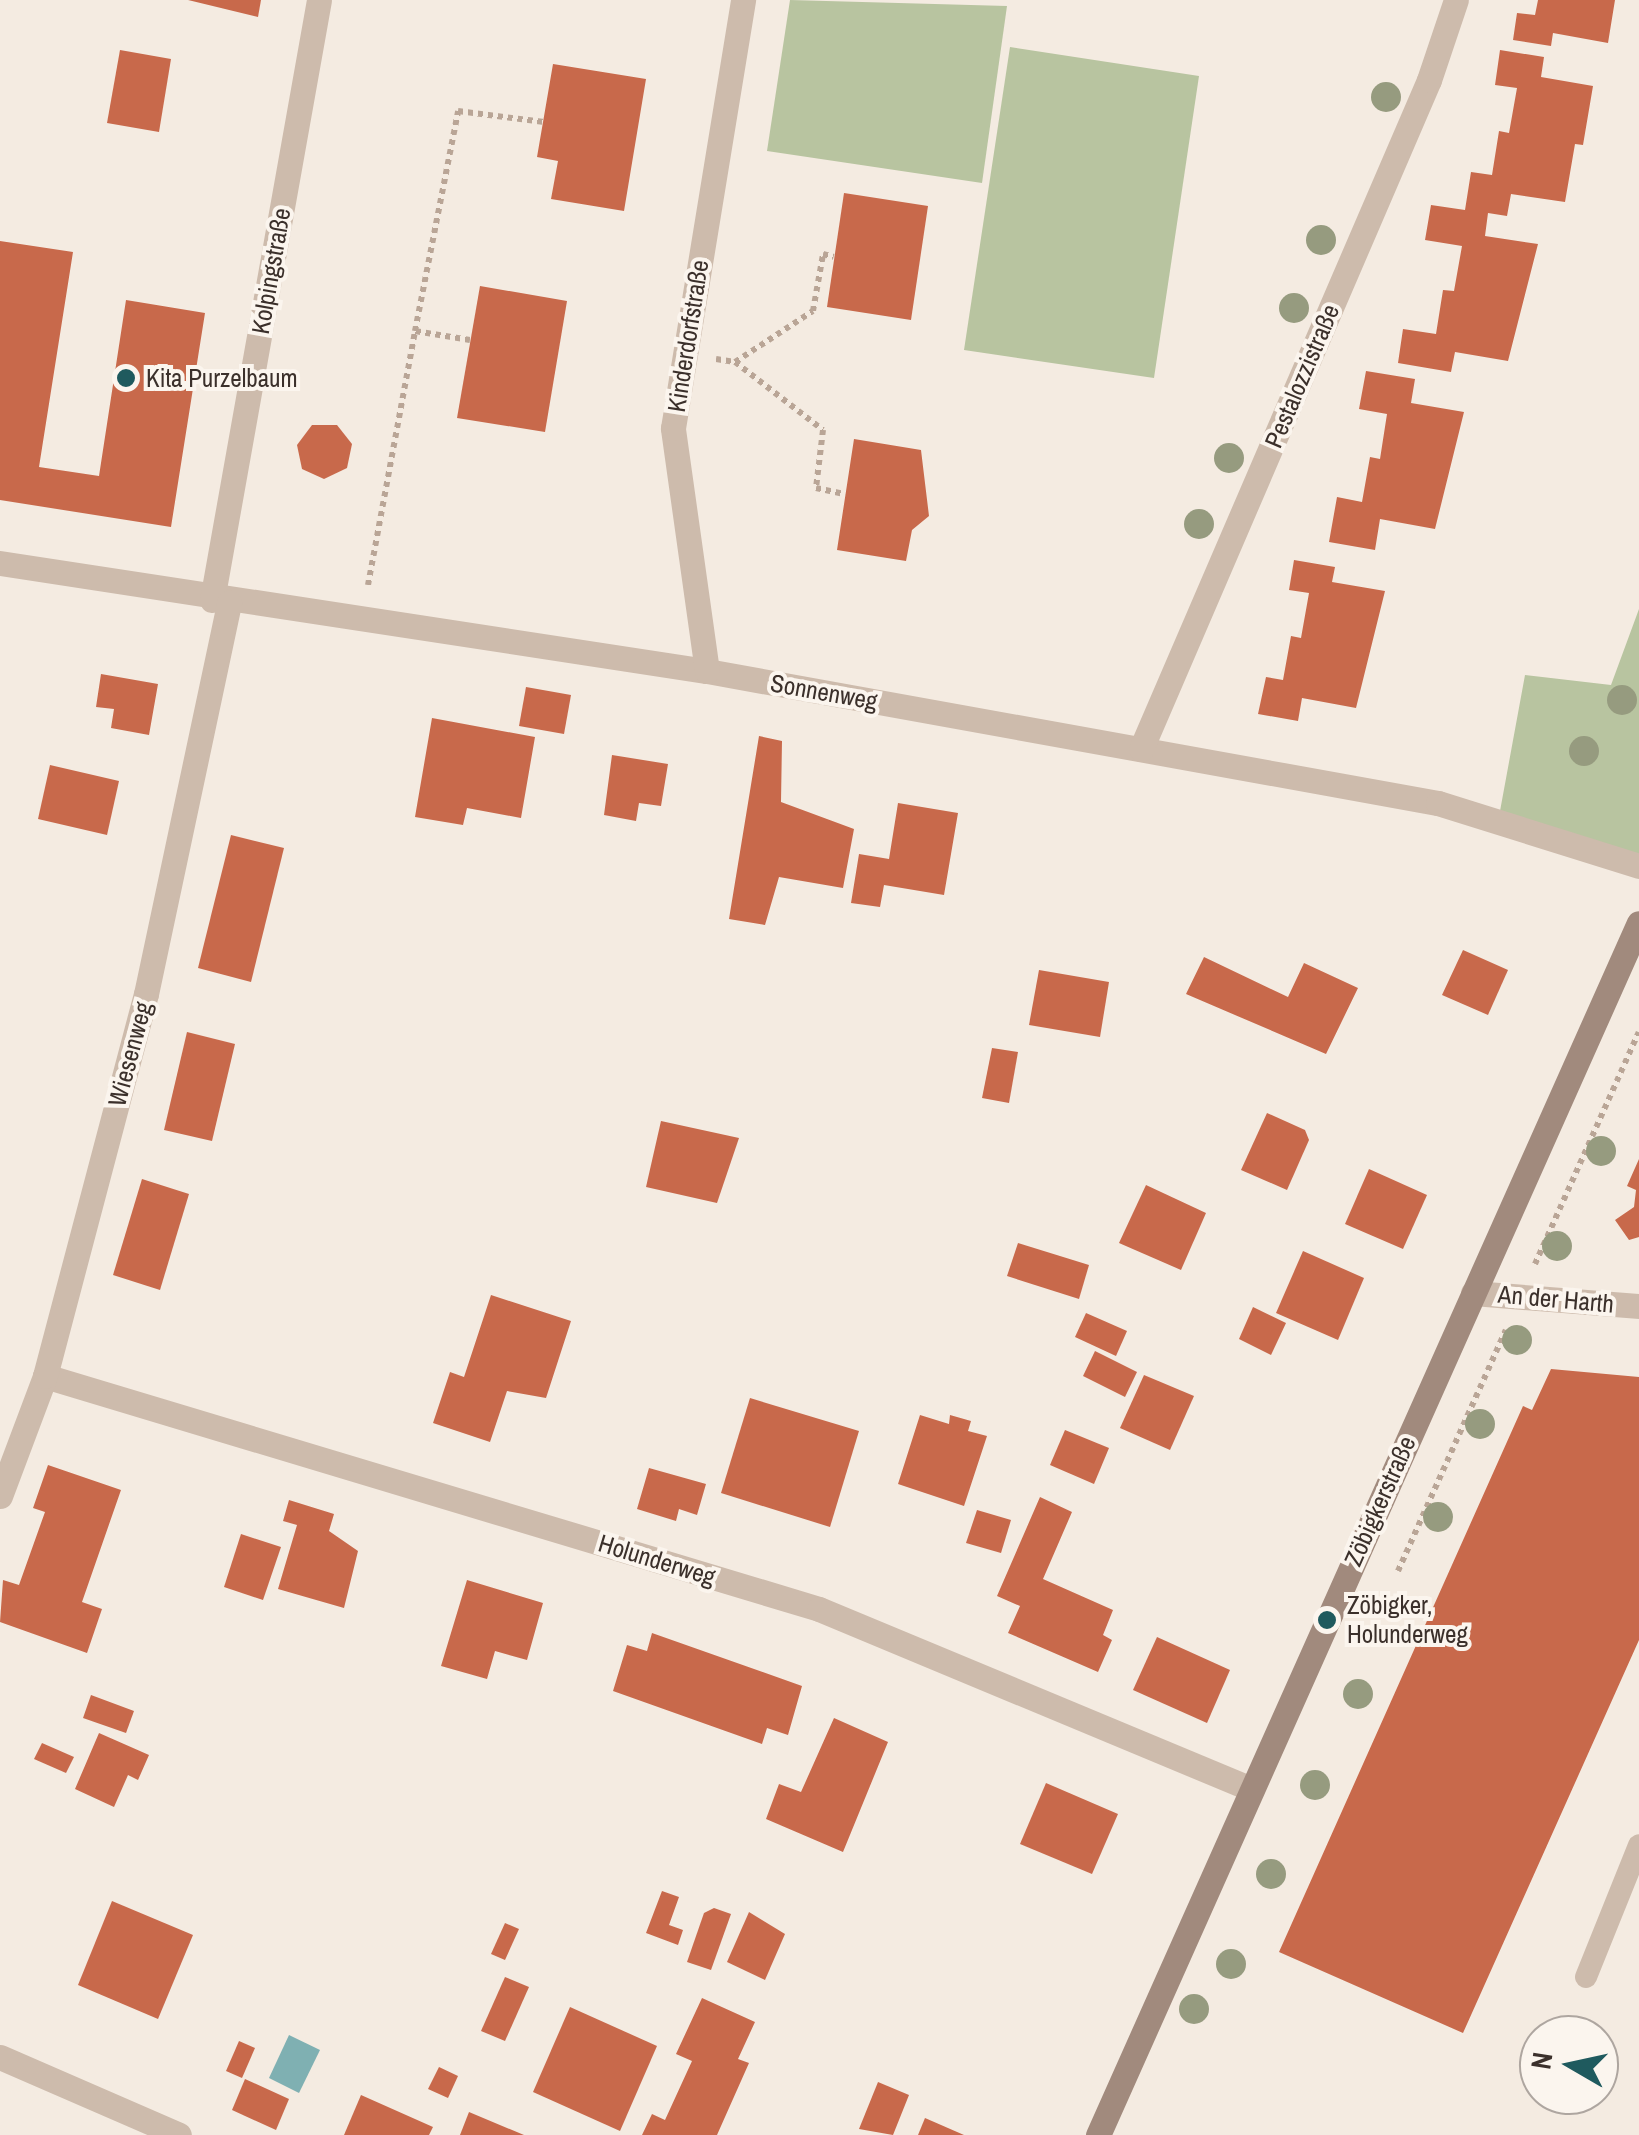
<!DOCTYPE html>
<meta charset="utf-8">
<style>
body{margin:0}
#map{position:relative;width:1639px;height:2135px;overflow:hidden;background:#f4ebe1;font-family:"Archivo Narrow",sans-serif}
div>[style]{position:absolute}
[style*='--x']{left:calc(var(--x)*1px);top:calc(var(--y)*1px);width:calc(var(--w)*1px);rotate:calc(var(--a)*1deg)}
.green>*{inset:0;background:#b8c4a0}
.water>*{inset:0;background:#7fb0b2}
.building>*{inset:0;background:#c8694b}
.path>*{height:6px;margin-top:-3px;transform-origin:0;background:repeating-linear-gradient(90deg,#b9a596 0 5px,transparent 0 10px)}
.service>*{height:22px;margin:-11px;padding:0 11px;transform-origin:11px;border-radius:11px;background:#cdbbac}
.minor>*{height:25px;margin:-12.5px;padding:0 12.5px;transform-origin:12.5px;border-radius:12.5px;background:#cdbbac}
.secondary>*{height:25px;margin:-12.5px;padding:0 12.5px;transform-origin:12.5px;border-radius:12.5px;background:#a18a7d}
.trees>*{width:30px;height:30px;margin:-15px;border-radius:50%;background:#969b7f}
.dots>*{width:28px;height:28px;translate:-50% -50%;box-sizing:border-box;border:5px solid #fbf5ee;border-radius:50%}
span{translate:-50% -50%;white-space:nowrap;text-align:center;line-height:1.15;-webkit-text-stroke:8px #fbf5ee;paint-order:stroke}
.street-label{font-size:25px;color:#3b302b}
.poi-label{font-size:25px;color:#3b302b}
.left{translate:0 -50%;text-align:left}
.north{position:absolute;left:1519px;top:2015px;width:100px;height:100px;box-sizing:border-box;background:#fbf5ee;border:2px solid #aea6a0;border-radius:50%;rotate:279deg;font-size:28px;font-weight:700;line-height:40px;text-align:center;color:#3b302b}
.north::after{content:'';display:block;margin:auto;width:35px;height:45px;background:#1f5a5e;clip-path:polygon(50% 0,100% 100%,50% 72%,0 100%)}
</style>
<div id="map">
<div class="green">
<div style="clip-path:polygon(790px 0,1007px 6px,982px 183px,767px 151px)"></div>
<div style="clip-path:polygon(1010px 47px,1199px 76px,1154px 378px,964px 350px)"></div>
<div style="clip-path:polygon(1639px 609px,1639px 866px,1498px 822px,1525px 675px,1611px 685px)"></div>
</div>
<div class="water">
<div style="clip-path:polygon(289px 2035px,320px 2050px,299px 2093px,269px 2078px)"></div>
</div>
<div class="building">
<div style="clip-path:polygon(188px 0,261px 0,258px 17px)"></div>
<div style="clip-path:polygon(1538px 0,1615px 0,1608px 43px,1553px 33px,1551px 46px,1513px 40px,1517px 13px,1535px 15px)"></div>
<div style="clip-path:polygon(120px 50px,171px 59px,159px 132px,107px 123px)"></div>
<div style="clip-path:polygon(1500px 50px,1544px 57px,1541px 77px,1593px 86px,1583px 145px,1575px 144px,1565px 202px,1511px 194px,1507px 216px,1488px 213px,1485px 236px,1538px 244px,1508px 361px,1455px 352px,1451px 372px,1398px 363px,1403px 329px,1436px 334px,1443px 290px,1454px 291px,1462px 246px,1425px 240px,1431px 205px,1465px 210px,1471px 172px,1492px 175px,1499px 131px,1509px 133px,1517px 88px,1495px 85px)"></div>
<div style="clip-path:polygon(553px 64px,646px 79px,624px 211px,551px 199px,558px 161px,537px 157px)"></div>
<div style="clip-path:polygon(844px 193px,928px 206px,911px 320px,827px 307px)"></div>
<div style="clip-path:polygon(0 241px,73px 252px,39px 467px,99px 476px,126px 300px,205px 313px,171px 527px,0 500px)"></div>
<div style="clip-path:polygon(480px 286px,567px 301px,545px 432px,457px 418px)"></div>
<div style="clip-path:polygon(1366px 371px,1415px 379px,1411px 403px,1464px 412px,1435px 529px,1380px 519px,1375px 550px,1329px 542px,1337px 497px,1362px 502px,1370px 457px,1380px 459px,1387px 414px,1359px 409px)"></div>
<div style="clip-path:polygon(312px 425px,337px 425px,352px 444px,347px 468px,324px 479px,302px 469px,297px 445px)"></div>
<div style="clip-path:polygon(854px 439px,921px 450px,929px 516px,912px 530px,906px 561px,837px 550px)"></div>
<div style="clip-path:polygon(1294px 560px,1335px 567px,1332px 582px,1385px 591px,1356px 708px,1302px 698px,1298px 721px,1258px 714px,1266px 677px,1283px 680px,1291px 636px,1301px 638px,1309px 593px,1289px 590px)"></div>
<div style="clip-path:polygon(101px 674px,158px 684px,149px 735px,111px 728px,114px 709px,96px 707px)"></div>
<div style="clip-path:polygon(526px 687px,571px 695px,564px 734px,519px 726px)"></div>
<div style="clip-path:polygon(432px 718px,535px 737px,521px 818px,467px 808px,463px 825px,415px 817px)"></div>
<div style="clip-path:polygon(759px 736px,782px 741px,781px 802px,854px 829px,843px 888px,779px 877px,765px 925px,729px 919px)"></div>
<div style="clip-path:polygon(612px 755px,668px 764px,661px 806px,639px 803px,636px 821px,604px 815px)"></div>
<div style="clip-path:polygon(50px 765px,119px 781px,107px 835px,38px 819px)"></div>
<div style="clip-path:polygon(898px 803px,958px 813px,944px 895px,884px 885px,880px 907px,851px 903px,859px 854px,889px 859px)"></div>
<div style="clip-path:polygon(231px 835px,284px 848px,251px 982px,198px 968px)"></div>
<div style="clip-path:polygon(1463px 950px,1508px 970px,1488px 1015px,1442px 995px)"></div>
<div style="clip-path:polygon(1204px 957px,1288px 997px,1304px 963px,1358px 988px,1326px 1054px,1186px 994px)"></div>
<div style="clip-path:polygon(1039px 970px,1109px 982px,1100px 1037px,1029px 1025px)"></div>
<div style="clip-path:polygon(187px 1032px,235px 1044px,212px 1141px,164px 1130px)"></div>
<div style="clip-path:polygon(992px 1048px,1018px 1052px,1009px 1103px,982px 1098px)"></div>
<div style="clip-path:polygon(1267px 1113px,1305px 1130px,1309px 1140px,1287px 1190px,1241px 1170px)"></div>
<div style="clip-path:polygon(661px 1121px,739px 1138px,717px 1203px,646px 1187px)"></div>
<div style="clip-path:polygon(1639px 1159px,1639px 1237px,1629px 1240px,1615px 1220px,1634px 1207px,1636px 1190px,1627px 1186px)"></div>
<div style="clip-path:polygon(1369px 1169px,1427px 1195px,1403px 1249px,1345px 1224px)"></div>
<div style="clip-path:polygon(142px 1179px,189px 1194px,160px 1290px,113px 1275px)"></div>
<div style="clip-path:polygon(1146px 1185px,1206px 1213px,1181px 1270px,1119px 1243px)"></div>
<div style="clip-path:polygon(1018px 1243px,1089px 1265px,1079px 1299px,1007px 1276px)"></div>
<div style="clip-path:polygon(1303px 1251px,1364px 1278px,1338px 1340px,1276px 1313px)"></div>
<div style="clip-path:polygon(491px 1295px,571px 1321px,546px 1398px,507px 1391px,490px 1442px,433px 1423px,450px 1372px,464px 1377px)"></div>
<div style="clip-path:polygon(1253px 1307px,1286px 1323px,1271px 1355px,1239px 1339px)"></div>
<div style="clip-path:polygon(1086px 1313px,1127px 1331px,1116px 1356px,1075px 1337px)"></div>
<div style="clip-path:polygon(1095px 1351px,1137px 1372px,1125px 1397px,1083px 1376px)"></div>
<div style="clip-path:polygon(1551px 1369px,1639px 1377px,1639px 1640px,1463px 2033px,1279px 1952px,1523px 1406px,1532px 1410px)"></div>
<div style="clip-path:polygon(1144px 1375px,1194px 1396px,1170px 1450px,1120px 1428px)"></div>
<div style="clip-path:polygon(750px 1398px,859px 1431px,830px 1527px,721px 1493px)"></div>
<div style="clip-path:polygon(920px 1415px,949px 1424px,950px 1415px,971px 1421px,968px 1431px,987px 1436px,964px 1506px,898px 1484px)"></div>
<div style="clip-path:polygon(1065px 1430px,1109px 1448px,1094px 1484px,1050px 1465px)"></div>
<div style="clip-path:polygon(48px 1465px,121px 1490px,82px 1602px,102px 1609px,87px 1653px,0 1622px,3px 1580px,19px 1585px,45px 1512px,33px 1508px)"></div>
<div style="clip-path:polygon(649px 1468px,706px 1484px,697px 1515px,679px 1509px,676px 1521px,637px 1509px)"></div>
<div style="clip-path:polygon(1040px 1497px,1072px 1512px,1043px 1579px,1113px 1610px,1103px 1635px,1112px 1640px,1098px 1672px,1008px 1633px,1020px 1606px,997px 1596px)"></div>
<div style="clip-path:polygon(289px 1500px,334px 1514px,329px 1531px,358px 1551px,344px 1608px,278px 1589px,297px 1525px,283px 1521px)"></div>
<div style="clip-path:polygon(977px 1510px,1011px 1520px,1001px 1553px,966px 1543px)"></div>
<div style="clip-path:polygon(241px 1534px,281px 1547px,263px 1600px,224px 1587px)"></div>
<div style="clip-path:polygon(467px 1580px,543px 1603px,527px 1660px,495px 1651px,487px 1679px,441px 1666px)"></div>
<div style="clip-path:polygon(652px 1633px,802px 1686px,788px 1735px,767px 1728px,762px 1744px,613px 1691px,627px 1645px,647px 1651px)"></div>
<div style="clip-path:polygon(1157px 1637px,1230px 1670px,1207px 1723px,1133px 1690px)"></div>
<div style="clip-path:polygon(91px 1695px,134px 1711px,126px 1733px,83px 1718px)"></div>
<div style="clip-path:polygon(834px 1718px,888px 1742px,843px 1852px,766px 1819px,779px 1784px,801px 1792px)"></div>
<div style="clip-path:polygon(99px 1733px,149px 1755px,138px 1780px,128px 1775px,114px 1807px,75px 1789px)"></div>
<div style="clip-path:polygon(42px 1743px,74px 1757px,66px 1773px,34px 1759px)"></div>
<div style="clip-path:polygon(1046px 1783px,1118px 1814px,1092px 1874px,1020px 1844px)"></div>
<div style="clip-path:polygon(662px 1891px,679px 1897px,669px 1925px,683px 1930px,678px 1945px,646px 1933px)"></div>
<div style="clip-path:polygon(112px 1901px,193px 1935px,158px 2019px,78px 1985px)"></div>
<div style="clip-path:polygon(714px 1908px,731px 1914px,711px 1970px,687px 1962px,704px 1913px)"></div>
<div style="clip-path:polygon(749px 1912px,785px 1934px,765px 1980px,727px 1962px)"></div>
<div style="clip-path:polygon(505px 1923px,519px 1929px,505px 1960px,491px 1954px)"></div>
<div style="clip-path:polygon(505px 1977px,529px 1987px,505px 2041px,481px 2031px)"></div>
<div style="clip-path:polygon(702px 1998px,755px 2022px,738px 2059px,749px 2063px,717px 2135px,642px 2135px,652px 2114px,665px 2120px,692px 2061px,676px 2054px)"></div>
<div style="clip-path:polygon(570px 2007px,657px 2046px,620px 2131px,533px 2092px)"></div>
<div style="clip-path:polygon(239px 2041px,255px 2048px,242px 2078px,226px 2071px)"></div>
<div style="clip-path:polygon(439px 2067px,458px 2076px,448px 2098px,428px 2089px)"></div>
<div style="clip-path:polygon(245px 2079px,289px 2099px,276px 2130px,232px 2110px)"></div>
<div style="clip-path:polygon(878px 2082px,909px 2095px,893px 2135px,859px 2129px)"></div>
<div style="clip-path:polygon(361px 2095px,433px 2127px,429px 2135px,344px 2135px)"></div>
<div style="clip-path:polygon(469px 2112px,524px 2135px,460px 2135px)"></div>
<div style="clip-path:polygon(925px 2118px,964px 2135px,918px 2135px)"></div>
</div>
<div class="path">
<div style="--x:470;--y:340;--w:56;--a:-170.7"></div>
<div style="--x:415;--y:331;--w:224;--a:-78.9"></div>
<div style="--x:458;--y:111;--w:87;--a:7.3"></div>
<div style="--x:716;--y:359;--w:19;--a:9"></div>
<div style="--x:735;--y:362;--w:111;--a:37.7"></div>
<div style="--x:823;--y:430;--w:58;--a:96.9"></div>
<div style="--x:816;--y:488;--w:30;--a:12"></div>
<div style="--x:735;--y:362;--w:93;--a:-33.2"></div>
<div style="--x:813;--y:311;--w:58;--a:-80"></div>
<div style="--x:823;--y:254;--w:11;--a:15"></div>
<div style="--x:368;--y:585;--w:258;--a:-79.5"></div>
<div style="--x:1535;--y:1264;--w:254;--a:-65.9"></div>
<div style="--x:1398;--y:1571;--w:264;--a:-65.9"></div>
</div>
<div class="service">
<div style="--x:1586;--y:1977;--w:142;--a:-68.1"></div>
</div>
<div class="minor">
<div style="--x:0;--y:563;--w:715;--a:8.69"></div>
<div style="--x:707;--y:671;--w:743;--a:10.24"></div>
<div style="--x:1438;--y:803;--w:211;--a:17.4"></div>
<div style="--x:212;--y:600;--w:609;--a:-79.89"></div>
<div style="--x:707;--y:671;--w:245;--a:-98"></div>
<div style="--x:673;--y:428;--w:434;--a:-80.7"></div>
<div style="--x:1141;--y:749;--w:728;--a:-66.71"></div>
<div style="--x:1429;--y:80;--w:84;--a:-71.4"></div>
<div style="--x:1473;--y:1293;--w:167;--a:4.5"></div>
<div style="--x:45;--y:1376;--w:808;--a:16.75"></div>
<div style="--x:819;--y:1609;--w:469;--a:22.6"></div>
<div style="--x:0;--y:1496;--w:128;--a:-69.4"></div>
<div style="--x:45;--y:1376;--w:395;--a:-75.2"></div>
<div style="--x:146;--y:994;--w:400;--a:-78"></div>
<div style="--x:0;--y:2057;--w:195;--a:23.5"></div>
</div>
<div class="secondary">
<div style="--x:1098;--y:2135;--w:1327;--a:-65.95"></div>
</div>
<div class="trees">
<div style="left:1386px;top:97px"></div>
<div style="left:1321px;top:240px"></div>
<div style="left:1294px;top:308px"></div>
<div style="left:1229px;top:458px"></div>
<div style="left:1199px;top:524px"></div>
<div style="left:1622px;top:700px"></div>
<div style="left:1584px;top:751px"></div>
<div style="left:1601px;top:1151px"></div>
<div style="left:1557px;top:1246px"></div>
<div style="left:1517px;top:1340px"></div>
<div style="left:1480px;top:1424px"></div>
<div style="left:1438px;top:1517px"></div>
<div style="left:1358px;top:1694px"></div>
<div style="left:1315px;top:1785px"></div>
<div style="left:1271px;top:1874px"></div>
<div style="left:1231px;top:1964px"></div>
<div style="left:1194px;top:2009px"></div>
</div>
<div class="dots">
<div style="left:126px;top:378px;background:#1f5a5e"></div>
<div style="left:1327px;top:1620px;background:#1f5a5e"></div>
</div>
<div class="street-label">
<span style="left:271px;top:271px;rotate:-80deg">Kolpingstraße</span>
<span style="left:688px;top:336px;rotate:-81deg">Kinderdorfstraße</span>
<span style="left:1302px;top:376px;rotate:-67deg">Pestalozzistraße</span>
<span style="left:824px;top:692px;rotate:10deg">Sonnenweg</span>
<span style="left:130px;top:1054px;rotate:-75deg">Wiesenweg</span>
<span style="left:1556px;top:1299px;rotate:5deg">An der Harth</span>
<span style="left:1380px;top:1501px;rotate:-66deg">Zöbigkerstraße</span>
<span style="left:657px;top:1560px;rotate:17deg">Holunderweg</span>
</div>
<div class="poi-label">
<span class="left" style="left:146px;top:378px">Kita Purzelbaum</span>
<span class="left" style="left:1347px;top:1620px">Zöbigker,<br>Holunderweg</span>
</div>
<div class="north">N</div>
</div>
